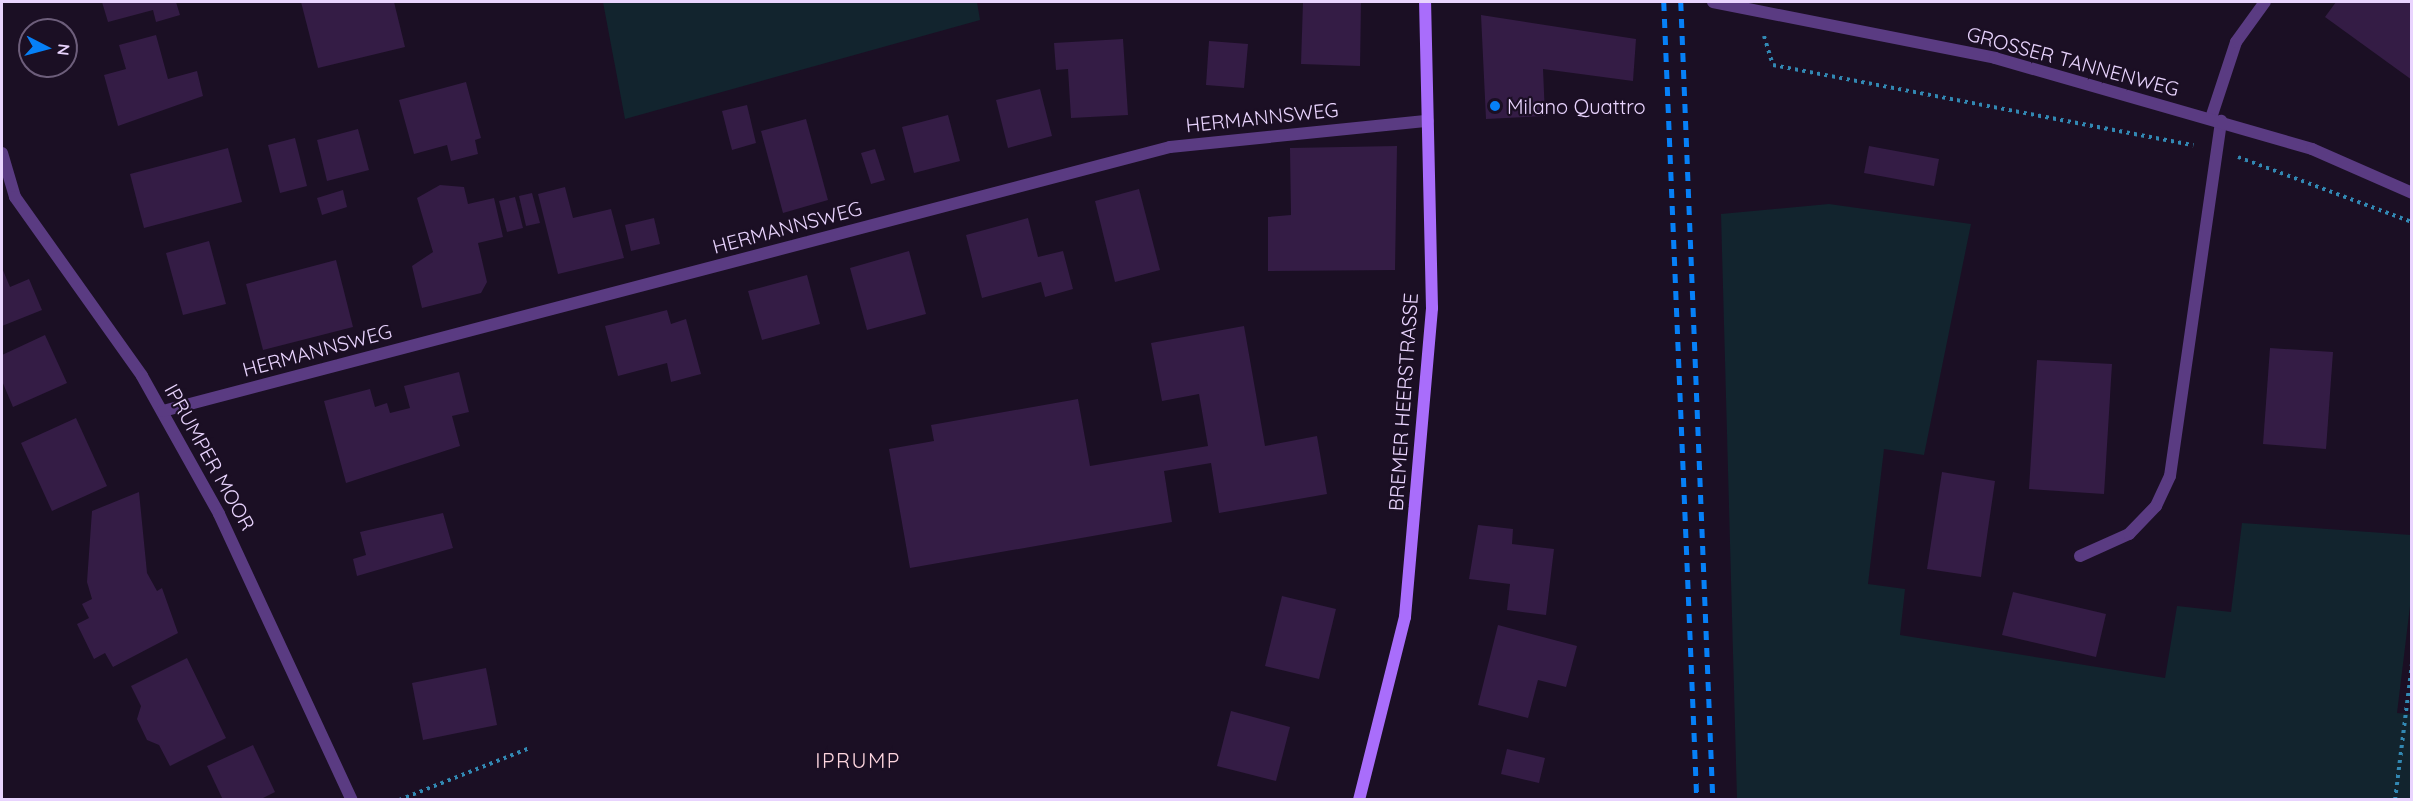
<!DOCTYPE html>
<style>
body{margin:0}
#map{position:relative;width:2413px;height:801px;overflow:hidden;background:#1b0f24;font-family:Quicksand,sans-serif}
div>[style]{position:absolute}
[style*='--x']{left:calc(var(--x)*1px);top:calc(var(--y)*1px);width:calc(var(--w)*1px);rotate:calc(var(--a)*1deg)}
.green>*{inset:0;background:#12242e}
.building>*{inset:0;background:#341c45}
.path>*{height:4px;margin-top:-2px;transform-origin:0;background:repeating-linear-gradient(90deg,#3288b3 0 3px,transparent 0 7.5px)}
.service>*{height:12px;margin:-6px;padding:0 6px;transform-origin:6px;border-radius:6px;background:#5a3b82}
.minor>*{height:12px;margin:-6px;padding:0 6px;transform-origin:6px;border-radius:6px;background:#5a3b82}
.tertiary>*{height:12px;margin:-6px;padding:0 6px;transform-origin:6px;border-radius:6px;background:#5a3b82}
.secondary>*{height:12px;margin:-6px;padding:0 6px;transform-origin:6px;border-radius:6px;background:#a96dfb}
.rail>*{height:4.5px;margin-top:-2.25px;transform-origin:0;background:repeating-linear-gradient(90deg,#0680f7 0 9px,transparent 0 17px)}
.dots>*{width:16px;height:16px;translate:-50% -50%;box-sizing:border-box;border:3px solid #1b0f24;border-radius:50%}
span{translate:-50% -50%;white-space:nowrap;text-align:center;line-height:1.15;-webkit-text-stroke:4.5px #1b0f24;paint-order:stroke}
.street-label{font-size:20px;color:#e9d4fe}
.poi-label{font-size:20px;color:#e9d4fe}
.left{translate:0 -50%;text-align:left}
.neighbourhood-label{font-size:21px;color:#fed6df;letter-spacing:1.5px}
.frame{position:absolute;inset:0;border:3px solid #e9d4fe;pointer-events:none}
.north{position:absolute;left:18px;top:18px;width:60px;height:60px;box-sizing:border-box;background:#1b0f24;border:2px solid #6d5e7b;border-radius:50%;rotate:96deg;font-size:16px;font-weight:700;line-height:24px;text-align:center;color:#e9d4fe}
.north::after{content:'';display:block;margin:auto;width:21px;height:27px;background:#0680f7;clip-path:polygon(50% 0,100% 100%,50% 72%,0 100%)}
</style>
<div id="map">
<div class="green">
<div style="clip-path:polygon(603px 2px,977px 2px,980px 20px,625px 119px)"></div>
<div style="clip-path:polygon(1829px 204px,1971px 224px,1924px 455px,1884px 449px,1868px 584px,1905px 589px,1900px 635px,2165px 678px,2177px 606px,2231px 612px,2242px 523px,2411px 535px,2411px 598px,2397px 713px,2411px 714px,2411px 799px,1737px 799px,1721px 214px)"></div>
</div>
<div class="building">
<div style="clip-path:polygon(102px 2px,176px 2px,180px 15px,156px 22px,153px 10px,108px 22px)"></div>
<div style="clip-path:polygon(301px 2px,394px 2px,405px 47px,318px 68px)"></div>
<div style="clip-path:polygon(1303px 2px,1361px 2px,1360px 66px,1301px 64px)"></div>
<div style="clip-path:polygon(2336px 2px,2412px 2px,2412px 80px,2325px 17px)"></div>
<div style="clip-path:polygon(1481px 15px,1636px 39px,1633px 81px,1543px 69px,1545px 116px,1486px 119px)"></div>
<div style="clip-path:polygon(156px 35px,168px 79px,197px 71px,203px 96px,118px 126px,104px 75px,126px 69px,119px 45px)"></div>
<div style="clip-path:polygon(1123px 39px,1128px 115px,1071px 118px,1068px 69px,1056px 70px,1054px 43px)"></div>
<div style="clip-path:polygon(1209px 41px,1248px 44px,1244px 88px,1206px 85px)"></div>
<div style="clip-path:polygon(466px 82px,481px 138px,475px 140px,478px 154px,451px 161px,447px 145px,414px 154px,399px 100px)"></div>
<div style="clip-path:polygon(1040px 89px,1052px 136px,1008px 148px,996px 100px)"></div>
<div style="clip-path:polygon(747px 105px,756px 143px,732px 150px,722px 111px)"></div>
<div style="clip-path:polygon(948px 115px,960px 161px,914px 173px,902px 127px)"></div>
<div style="clip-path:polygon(806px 119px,828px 200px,783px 213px,761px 131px)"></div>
<div style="clip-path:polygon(358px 129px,369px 170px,327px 181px,317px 140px)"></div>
<div style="clip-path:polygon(295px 138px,307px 186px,280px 193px,268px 145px)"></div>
<div style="clip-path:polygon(1397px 146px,1395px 270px,1268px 271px,1268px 217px,1291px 215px,1290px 148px)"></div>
<div style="clip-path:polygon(1869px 146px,1939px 159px,1934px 186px,1864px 173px)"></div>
<div style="clip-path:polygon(228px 148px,242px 202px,144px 228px,130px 174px)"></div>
<div style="clip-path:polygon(875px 149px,885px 180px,871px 184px,861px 153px)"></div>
<div style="clip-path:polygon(440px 185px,464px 187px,468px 204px,494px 198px,503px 237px,478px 243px,487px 282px,481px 293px,422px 308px,412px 266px,433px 252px,417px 198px)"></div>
<div style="clip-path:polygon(565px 187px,573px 218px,611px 209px,624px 258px,558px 274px,538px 194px)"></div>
<div style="clip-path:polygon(1139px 189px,1160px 270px,1115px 282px,1095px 201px)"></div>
<div style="clip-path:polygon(343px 190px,347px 207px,322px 215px,317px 198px)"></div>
<div style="clip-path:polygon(532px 193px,540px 223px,526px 226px,519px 196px)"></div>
<div style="clip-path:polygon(515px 197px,523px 228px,507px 232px,499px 201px)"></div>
<div style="clip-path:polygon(654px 218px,660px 244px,631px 251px,625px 225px)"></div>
<div style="clip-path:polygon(1028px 218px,1038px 257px,1063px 251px,1073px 289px,1045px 297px,1041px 282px,982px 298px,966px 235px)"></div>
<div style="clip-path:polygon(209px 241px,226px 304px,183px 315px,166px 253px)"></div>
<div style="clip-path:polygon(909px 251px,926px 314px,867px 330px,850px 268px)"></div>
<div style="clip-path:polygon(336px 260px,353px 327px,263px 350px,246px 284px)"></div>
<div style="clip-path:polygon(2px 268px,10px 287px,29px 279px,42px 310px,2px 326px)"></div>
<div style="clip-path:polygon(807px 275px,820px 324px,762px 340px,748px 291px)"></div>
<div style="clip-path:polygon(667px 310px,671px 324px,686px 319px,701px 374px,671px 382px,667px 363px,618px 376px,605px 326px)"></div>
<div style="clip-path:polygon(1244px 326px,1265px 446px,1317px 436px,1327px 494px,1219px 513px,1211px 463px,1164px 471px,1172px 522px,910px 568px,889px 449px,934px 441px,931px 425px,1078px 399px,1090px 466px,1208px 446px,1199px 394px,1162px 401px,1151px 343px)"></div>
<div style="clip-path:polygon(45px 335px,67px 383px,13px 407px,2px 381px,2px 355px)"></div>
<div style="clip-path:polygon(2270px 348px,2333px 352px,2326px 449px,2263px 444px)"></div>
<div style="clip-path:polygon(2037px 360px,2112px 364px,2104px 494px,2029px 489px)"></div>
<div style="clip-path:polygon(459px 372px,469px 412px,452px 416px,460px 446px,346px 483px,324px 401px,370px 389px,375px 407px,387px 403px,390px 413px,410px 408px,404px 386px)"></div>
<div style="clip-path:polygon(76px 418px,107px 486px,52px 511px,21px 443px)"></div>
<div style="clip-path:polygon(1942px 472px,1995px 481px,1981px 577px,1927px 569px)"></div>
<div style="clip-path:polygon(139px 492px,147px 573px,157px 591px,162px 588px,178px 633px,113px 667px,105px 653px,94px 659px,77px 624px,89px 618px,82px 604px,92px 599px,87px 582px,92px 511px)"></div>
<div style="clip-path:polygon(443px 513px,453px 548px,357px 576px,353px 559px,366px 555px,360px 532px)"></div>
<div style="clip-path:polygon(1478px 525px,1513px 529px,1512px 544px,1554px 549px,1546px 615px,1507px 610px,1510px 584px,1469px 579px)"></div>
<div style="clip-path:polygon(2013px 592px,2106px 614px,2096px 657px,2002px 635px)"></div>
<div style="clip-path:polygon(1282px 596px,1336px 609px,1319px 679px,1265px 666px)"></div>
<div style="clip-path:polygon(1498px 625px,1577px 646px,1566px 687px,1538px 680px,1528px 718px,1478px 705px)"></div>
<div style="clip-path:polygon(187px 658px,226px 738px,170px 766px,159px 745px,147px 740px,137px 719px,141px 706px,131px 686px)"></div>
<div style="clip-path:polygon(486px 668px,497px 725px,423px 740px,412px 683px)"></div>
<div style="clip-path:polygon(1231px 711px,1290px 727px,1276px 781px,1217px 766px)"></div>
<div style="clip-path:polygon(253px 745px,275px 792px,259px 800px,223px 800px,207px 766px)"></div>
<div style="clip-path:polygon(1507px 749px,1545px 758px,1539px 783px,1501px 774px)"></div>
</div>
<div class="path">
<div style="--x:1764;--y:36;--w:30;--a:73"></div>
<div style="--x:1773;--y:65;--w:428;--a:10.8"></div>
<div style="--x:2238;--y:157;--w:186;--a:20.5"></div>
<div style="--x:399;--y:800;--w:141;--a:-21.7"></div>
<div style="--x:2395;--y:800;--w:137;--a:-82.9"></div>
</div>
<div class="service">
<div style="--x:2080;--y:556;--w:54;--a:-24.2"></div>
<div style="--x:2129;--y:534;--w:39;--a:-46"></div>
<div style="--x:2156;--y:506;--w:33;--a:-65"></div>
<div style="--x:2170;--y:476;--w:359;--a:-81.8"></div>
</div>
<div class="minor">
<div style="--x:2211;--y:118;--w:80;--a:-71.8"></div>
<div style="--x:2236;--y:42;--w:49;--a:-54.1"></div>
<div style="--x:2;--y:153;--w:46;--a:73.5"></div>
<div style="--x:15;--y:197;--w:219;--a:54.6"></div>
<div style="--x:142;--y:376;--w:158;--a:60.8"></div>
<div style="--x:219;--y:514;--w:315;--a:65.1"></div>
<div style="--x:163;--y:411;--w:1041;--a:-14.69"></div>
<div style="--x:1170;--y:147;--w:259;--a:-5.8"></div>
</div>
<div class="tertiary">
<div style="--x:1713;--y:2;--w:288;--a:11.2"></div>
<div style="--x:1995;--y:58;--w:330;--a:16"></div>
<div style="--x:2312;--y:149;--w:109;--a:23.7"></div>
</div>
<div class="secondary">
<div style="--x:1359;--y:800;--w:189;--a:-75.9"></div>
<div style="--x:1405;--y:617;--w:310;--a:-85"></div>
<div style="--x:1432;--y:308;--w:306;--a:-91.3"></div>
</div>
<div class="rail">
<div style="--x:1664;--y:2;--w:799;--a:87.63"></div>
<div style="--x:1681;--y:2;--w:799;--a:87.7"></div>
</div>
<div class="dots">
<div style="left:1495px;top:106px;background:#0680f7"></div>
</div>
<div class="street-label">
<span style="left:2073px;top:61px;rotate:15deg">GROSSER TANNENWEG</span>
<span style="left:1262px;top:117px;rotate:-6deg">HERMANNSWEG</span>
<span style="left:787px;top:227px;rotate:-15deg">HERMANNSWEG</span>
<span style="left:317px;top:350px;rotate:-15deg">HERMANNSWEG</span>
<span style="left:1403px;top:402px;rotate:-86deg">BREMER HEERSTRASSE</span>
<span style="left:210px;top:457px;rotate:61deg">IPRUMPER MOOR</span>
</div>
<div class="poi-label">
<span class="left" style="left:1507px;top:106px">Milano Quattro</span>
</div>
<div class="neighbourhood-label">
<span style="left:858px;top:760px">IPRUMP</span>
</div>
<div class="frame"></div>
<div class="north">N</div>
</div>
